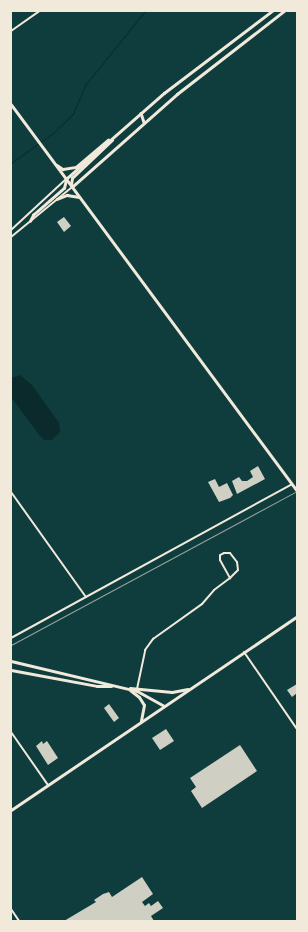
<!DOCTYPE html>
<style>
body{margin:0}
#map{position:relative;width:308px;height:932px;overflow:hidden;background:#0f3d3e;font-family:"Alegreya Sans",sans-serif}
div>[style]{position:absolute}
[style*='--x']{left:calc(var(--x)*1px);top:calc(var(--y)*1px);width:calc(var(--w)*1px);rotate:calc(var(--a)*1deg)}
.water>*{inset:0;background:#0a2a2b}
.stream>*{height:1px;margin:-0.5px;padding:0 0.5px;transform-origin:0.5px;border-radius:0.5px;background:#0a2a2b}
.building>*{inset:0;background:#cfcfc3}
.minor>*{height:2px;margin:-1px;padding:0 1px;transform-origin:1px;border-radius:1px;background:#f1e9da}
.secondary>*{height:2.5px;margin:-1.25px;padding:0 1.25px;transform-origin:1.25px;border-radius:1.25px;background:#f1e9da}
.primary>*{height:3px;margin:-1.5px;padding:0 1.5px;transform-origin:1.5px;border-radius:1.5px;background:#f1e9da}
.rail>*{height:1px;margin:-0.5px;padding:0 0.5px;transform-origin:0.5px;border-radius:0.5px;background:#97a49c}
span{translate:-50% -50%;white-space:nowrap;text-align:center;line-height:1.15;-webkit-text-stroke:3px #f1e9da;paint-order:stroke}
.frame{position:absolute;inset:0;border:12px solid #f1e9da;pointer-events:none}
</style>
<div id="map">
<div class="water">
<div style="clip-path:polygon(20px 375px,32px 385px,59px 423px,60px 432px,52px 440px,44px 440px,40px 436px,11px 397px,11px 378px)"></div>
</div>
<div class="stream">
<div style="--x:11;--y:163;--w:50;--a:-35.3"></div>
<div style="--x:52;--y:134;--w:29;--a:-44"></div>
<div style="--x:73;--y:114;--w:33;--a:-67"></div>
<div style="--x:86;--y:84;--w:94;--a:-51.1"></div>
</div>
<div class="building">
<div style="clip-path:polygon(64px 217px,71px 226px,64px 232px,57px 222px)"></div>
<div style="clip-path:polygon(258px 466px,265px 479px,237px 494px,232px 481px,239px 477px,242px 481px,247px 481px,253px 477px,250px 471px)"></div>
<div style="clip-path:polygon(215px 479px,219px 487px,227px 483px,233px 495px,230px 498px,219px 502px,208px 482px)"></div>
<div style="clip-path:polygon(297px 684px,297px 693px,292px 697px,287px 690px)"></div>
<div style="clip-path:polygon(109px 704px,119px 718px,114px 722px,104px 708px)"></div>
<div style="clip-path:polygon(166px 729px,174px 741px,160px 750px,152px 738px)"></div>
<div style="clip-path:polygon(42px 741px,43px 744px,47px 741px,58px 758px,48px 765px,36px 746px)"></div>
<div style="clip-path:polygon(240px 745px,257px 771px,202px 808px,191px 791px,196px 787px,190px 778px)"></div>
<div style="clip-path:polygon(142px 877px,153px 894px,142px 902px,145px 906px,149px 903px,151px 906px,158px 901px,163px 908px,151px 916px,154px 921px,64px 921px,96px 902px,94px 900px,103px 894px,109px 892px,112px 897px)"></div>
</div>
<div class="minor">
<div style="--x:11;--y:31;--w:35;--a:-35"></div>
<div style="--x:11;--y:230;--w:74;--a:-42.8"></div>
<div style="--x:11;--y:237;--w:79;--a:-39.3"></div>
<div style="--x:11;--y:492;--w:129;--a:54.5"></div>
<div style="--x:11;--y:638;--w:320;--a:-28.7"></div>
<div style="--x:244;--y:652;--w:93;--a:55.5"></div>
<div style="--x:137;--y:689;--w:40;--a:-78"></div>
<div style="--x:145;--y:650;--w:14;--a:-54"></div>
<div style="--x:153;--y:639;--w:60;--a:-35.5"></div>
<div style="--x:202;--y:604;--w:18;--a:-49"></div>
<div style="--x:214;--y:590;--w:20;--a:-37"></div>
<div style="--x:230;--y:578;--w:11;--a:-45"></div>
<div style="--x:238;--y:570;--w:8;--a:-97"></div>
<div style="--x:237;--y:562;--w:11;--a:-128"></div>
<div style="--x:230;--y:553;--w:6;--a:180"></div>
<div style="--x:224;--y:553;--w:4;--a:153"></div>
<div style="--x:220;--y:555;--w:5;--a:90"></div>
<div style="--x:220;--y:560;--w:21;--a:61"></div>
<div style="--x:11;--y:732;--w:65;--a:55.1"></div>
<div style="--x:11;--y:909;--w:14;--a:56"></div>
</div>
<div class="secondary">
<div style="--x:11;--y:104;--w:481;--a:53.5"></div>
<div style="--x:141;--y:113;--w:9;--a:72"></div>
<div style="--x:57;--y:165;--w:7;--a:34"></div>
<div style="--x:63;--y:169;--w:13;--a:-9"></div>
<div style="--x:76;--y:167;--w:42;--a:-40.2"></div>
<div style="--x:66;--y:179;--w:130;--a:-41.3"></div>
<div style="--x:164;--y:93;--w:136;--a:-37.2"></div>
<div style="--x:71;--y:185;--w:7;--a:-82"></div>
<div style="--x:72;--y:178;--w:55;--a:-43.5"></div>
<div style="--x:72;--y:187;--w:140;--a:-41.5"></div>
<div style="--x:177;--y:94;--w:135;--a:-37.8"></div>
<div style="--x:57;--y:199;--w:11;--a:-22"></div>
<div style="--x:67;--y:195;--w:12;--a:9"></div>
<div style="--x:30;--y:221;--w:7;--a:-63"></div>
<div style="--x:33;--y:215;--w:41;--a:-41.1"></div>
<div style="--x:64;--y:188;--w:8;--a:-76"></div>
</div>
<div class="primary">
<div style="--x:11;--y:661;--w:130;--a:13.4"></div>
<div style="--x:137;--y:691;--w:31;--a:29"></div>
<div style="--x:11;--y:670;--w:87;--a:10.5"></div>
<div style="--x:97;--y:686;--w:14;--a:0"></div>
<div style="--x:130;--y:688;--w:42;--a:5.4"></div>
<div style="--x:172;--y:692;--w:16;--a:-11"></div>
<div style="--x:130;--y:690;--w:11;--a:38"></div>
<div style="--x:139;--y:697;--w:9;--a:58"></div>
<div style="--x:144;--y:705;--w:16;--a:101"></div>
<div style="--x:11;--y:810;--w:346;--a:-34.1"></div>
</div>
<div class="rail">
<div style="--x:11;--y:645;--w:325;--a:-28.3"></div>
</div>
<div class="frame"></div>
</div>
